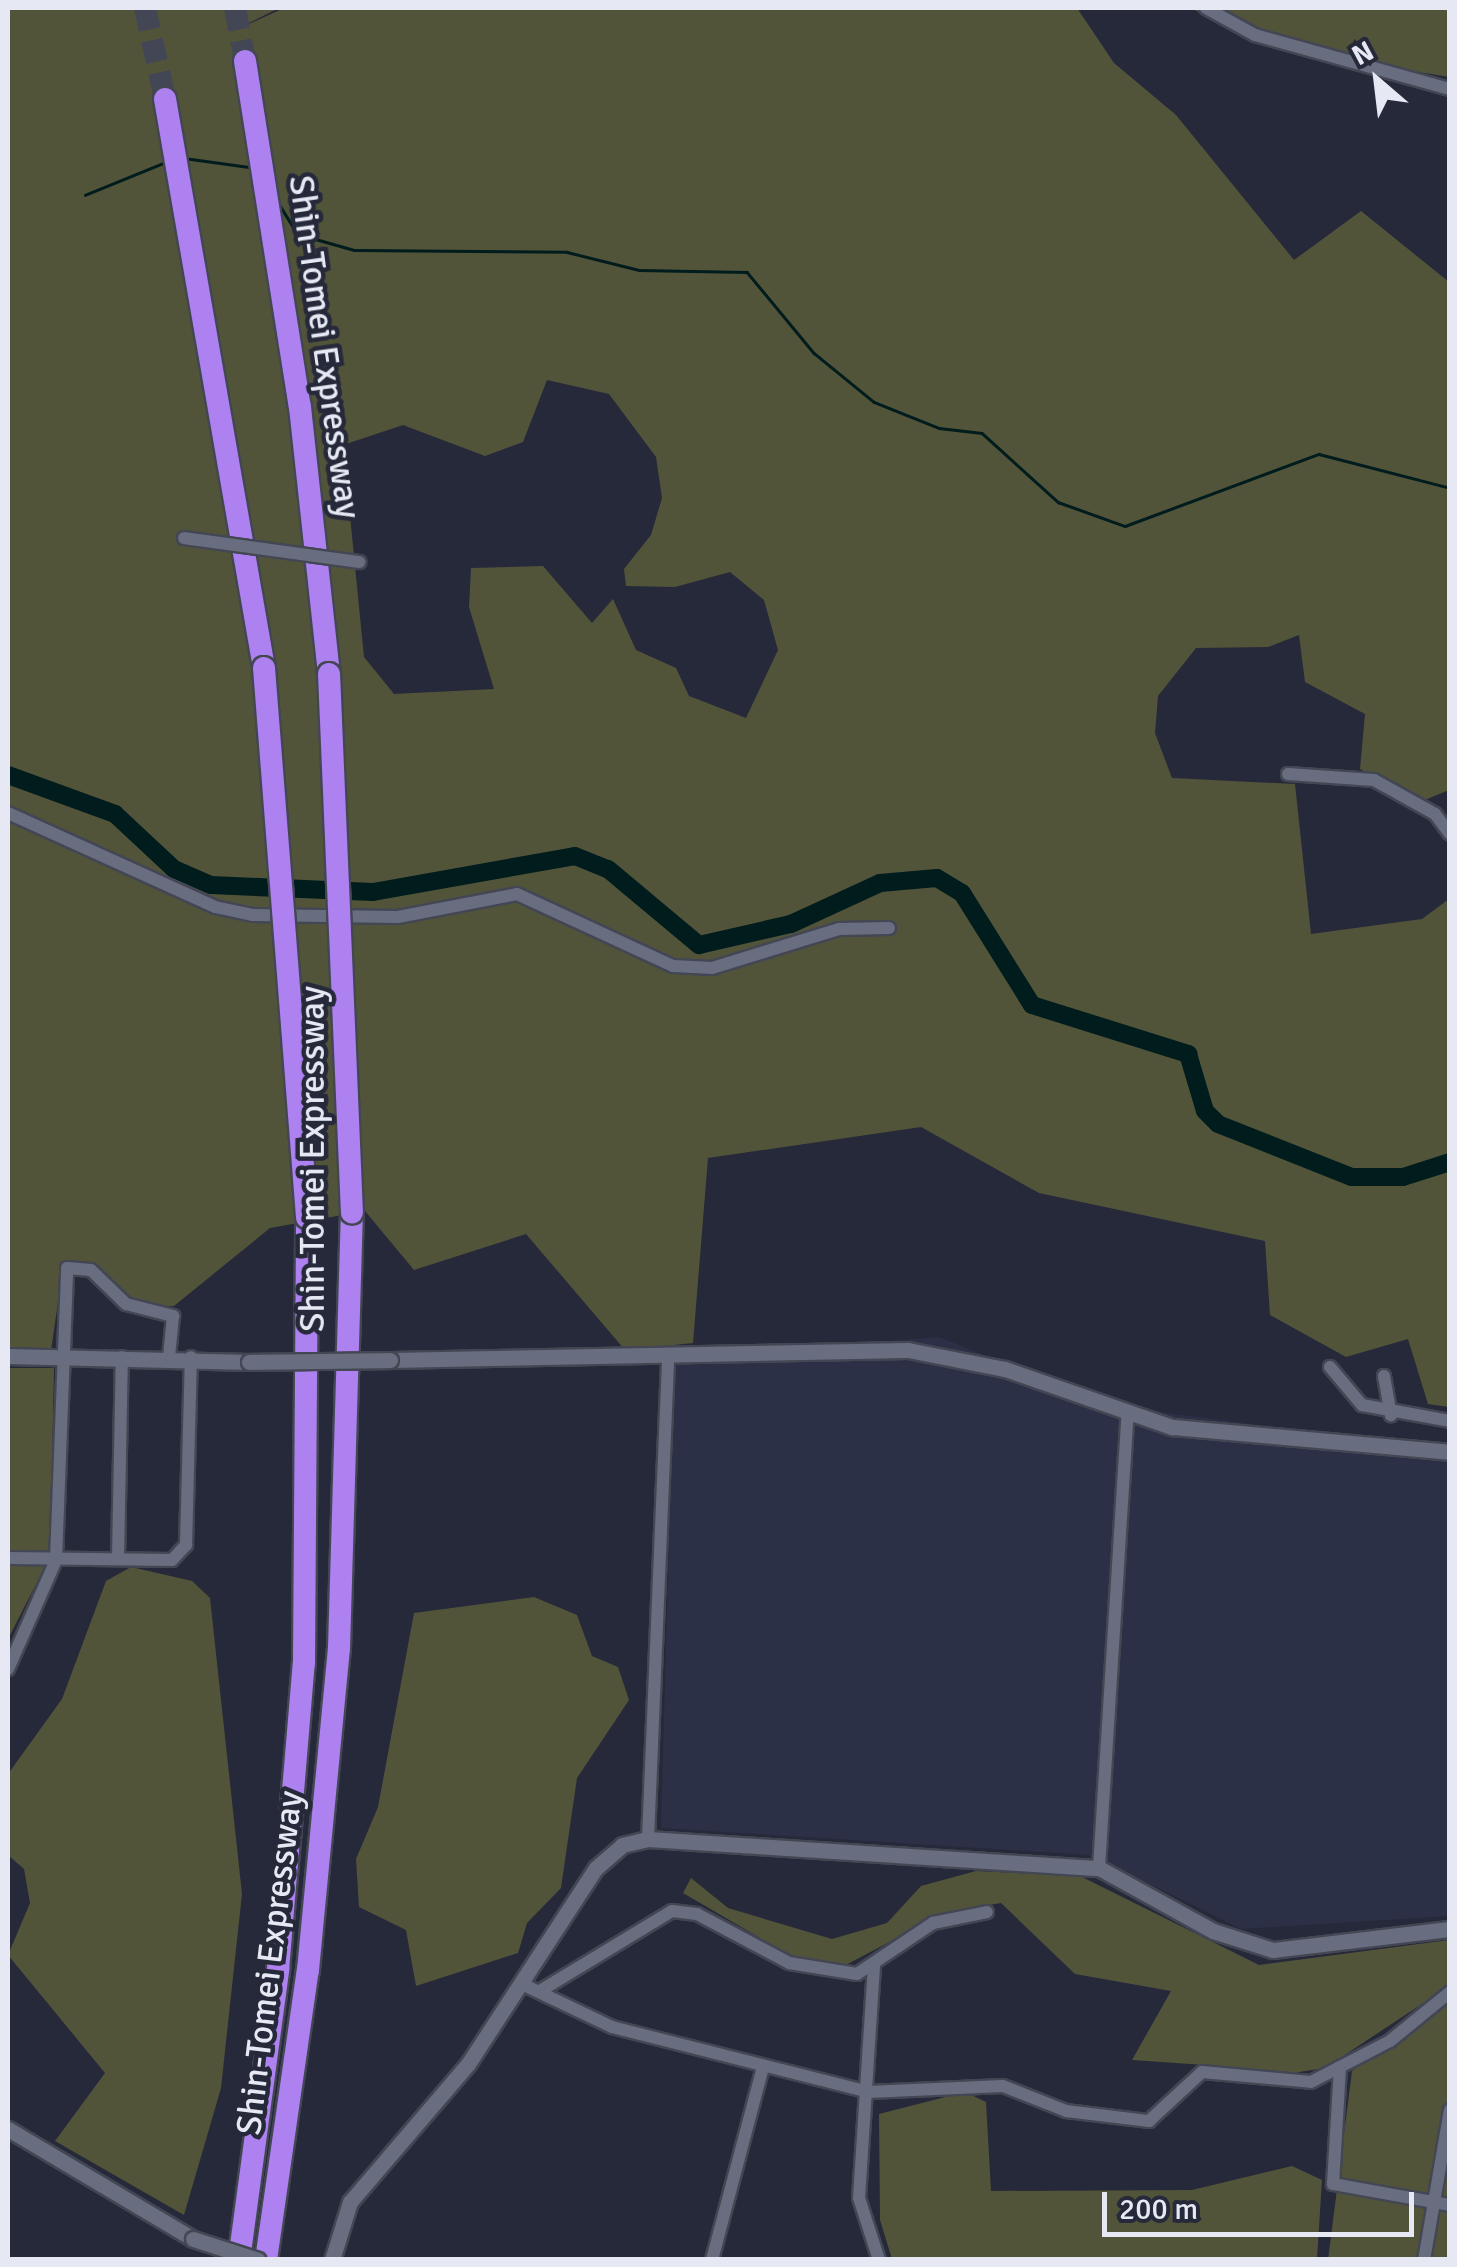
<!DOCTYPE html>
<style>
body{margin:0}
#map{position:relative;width:1457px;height:2267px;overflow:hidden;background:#262939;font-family:Signika,sans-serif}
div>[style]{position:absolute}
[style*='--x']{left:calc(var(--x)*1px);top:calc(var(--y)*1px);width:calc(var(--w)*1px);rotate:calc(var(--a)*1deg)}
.built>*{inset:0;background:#2c3046}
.green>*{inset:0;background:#52543a}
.stream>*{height:2.5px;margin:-1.25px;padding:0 1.25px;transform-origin:1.25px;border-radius:1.25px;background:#001c1d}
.river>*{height:18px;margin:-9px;padding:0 9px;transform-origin:9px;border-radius:9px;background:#001c1d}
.motorway-tunnel>*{height:22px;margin-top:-11px;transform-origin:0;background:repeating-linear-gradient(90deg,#434655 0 22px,transparent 0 33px)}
.roads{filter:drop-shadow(2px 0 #434653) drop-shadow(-2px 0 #434653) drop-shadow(0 2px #434653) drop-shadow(0 -2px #434653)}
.minor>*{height:12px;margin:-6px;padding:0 6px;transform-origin:6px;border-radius:6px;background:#696d80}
.tertiary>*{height:15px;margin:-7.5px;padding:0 7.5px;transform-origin:7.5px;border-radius:7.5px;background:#696d80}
.motorway>*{height:22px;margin:-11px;padding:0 11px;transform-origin:11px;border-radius:11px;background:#ad81f0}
.bridges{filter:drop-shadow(2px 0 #434653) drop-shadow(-2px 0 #434653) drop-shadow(0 2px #434653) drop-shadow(0 -2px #434653)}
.minor-bridge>*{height:12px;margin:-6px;padding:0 6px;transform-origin:6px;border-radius:6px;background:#696d80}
.tertiary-bridge>*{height:15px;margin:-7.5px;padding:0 7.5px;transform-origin:7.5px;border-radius:7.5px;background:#696d80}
.motorway-bridge>*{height:22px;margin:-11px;padding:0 11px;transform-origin:11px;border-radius:11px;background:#ad81f0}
span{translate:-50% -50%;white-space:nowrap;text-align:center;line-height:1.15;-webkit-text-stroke:9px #262939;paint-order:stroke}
.street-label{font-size:35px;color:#e6e9f4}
.frame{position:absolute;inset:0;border:10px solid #e6e9f4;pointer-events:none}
.north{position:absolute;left:1327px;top:30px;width:100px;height:100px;-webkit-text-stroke:8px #262939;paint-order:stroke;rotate:332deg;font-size:28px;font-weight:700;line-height:40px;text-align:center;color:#e6e9f4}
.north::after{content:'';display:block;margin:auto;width:35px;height:45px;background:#e6e9f4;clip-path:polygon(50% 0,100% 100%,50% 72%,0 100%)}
.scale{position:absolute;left:1102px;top:2192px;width:312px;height:45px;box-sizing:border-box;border:5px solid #e6e9f4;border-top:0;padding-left:12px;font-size:30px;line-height:35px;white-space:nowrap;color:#e6e9f4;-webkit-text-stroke:8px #262939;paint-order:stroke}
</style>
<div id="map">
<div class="built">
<div style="clip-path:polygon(939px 1337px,1108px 1405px,1449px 1450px,1449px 1916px,1241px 1929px,1091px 1855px,661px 1828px,674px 1357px)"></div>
</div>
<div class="green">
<div style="clip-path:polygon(evenodd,8px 8px,279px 8px,229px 33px,284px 8px,1077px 8px,1114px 63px,1176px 115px,1294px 260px,1361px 211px,1449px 282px,1449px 790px,1420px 802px,1360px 769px,1365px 714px,1305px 682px,1299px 635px,1268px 647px,1196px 648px,1158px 696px,1155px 733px,1172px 778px,1295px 784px,1311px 934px,1422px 919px,1449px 899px,1449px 1407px,1428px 1404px,1408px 1339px,1346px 1357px,1270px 1315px,1265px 1241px,1039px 1193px,921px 1127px,708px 1158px,693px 1343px,625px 1350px,526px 1234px,414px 1270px,365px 1211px,270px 1228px,174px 1306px,123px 1306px,91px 1270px,63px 1267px,51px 1351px,8px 1349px,8px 8px,547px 380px,609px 394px,656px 457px,662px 498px,651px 535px,624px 569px,626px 586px,675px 587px,730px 572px,764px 600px,778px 650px,746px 718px,689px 696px,676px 668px,636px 650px,613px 599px,592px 623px,543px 566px,471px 568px,469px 607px,494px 689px,394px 694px,364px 657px,343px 445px,403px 425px,485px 456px,523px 442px,547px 380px)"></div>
<div style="clip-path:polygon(1190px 8px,1449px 8px,1449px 77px,1279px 49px)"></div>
<div style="clip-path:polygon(8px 1368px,54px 1368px,50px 1557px,8px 1639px)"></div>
<div style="clip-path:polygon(131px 1567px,192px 1581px,210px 1598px,242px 1894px,221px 2088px,184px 2215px,55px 2141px,105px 2073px,8px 1955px,30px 1903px,24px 1869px,8px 1855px,8px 1774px,62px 1699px,106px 1581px)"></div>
<div style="clip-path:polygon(534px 1597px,577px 1615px,592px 1656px,618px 1667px,629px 1700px,577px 1778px,561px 1888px,527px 1923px,518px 1953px,416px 1986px,406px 1930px,359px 1907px,356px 1859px,378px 1807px,414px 1613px)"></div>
<div style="clip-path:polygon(976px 1871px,1080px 1876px,1259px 1965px,1449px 1940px,1449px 1986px,1325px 2068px,1260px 2078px,1234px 2067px,1132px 2060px,1171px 1991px,1075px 1974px,1001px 1903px,946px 1912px,825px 1976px,683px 1893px,691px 1878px,728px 1908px,832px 1939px,887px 1923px,921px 1886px)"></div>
<div style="clip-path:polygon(1449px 1998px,1449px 2259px,1328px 2260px,1352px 2071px)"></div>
<div style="clip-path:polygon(965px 2092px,986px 2102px,991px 2191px,1192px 2190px,1292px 2166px,1322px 2180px,1317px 2259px,892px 2259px,880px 2220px,879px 2114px)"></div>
</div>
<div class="stream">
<div style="--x:184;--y:158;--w:67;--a:7.8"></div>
<div style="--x:85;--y:195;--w:87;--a:-22.2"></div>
<div style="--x:279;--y:204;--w:36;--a:58"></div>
<div style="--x:298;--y:234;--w:58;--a:15.9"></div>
<div style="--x:354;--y:250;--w:213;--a:0.5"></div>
<div style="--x:567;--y:252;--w:74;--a:14"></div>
<div style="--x:639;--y:270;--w:108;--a:1.1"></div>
<div style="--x:747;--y:272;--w:105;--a:50.4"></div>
<div style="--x:814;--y:353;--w:77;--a:39.2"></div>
<div style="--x:874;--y:402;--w:70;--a:21.8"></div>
<div style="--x:939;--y:428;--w:43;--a:6.6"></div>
<div style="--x:982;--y:433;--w:103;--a:42.2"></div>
<div style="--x:1058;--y:502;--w:71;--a:19.7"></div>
<div style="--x:1125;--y:526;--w:207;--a:-20.4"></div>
<div style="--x:1319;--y:454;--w:135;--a:14.5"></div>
</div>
<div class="river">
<div style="--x:8;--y:775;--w:114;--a:20"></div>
<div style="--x:115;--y:814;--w:81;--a:43"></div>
<div style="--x:174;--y:869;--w:40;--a:23.4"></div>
<div style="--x:211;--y:885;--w:162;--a:2.5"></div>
<div style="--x:373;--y:892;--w:205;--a:-10.1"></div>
<div style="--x:575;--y:856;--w:35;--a:22"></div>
<div style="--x:608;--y:869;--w:119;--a:39.9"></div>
<div style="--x:699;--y:945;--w:94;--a:-12.9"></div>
<div style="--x:791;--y:924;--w:98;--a:-24.7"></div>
<div style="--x:880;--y:883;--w:57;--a:-5"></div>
<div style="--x:937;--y:878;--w:29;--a:31"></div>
<div style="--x:962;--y:893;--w:132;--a:58"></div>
<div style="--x:1032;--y:1005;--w:164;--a:17.4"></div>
<div style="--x:1188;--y:1054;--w:59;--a:73.4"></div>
<div style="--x:1205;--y:1111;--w:18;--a:45"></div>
<div style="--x:1218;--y:1124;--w:144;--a:21.6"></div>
<div style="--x:1352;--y:1177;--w:51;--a:0"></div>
<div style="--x:1403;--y:1177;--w:49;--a:-17.7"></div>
</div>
<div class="motorway-tunnel">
<div style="--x:145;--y:8;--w:93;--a:77.6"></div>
<div style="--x:235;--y:8;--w:54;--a:79.3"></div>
</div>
<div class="roads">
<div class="minor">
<div style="--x:1206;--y:8;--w:56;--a:28.9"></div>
<div style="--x:1255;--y:35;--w:202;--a:15.5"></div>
<div style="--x:1288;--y:774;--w:86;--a:4"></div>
<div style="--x:1374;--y:780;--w:70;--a:29.1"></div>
<div style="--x:1435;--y:814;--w:25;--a:53"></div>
<div style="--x:8;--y:813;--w:227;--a:24.4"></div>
<div style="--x:215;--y:907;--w:38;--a:12"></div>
<div style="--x:252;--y:915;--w:146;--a:0.8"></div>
<div style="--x:398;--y:917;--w:121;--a:-10.9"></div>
<div style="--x:517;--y:894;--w:172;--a:24.8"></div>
<div style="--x:673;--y:966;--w:39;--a:3"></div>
<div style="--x:712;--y:968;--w:133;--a:-17.1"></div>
<div style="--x:839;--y:929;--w:50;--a:-1.1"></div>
<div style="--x:1330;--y:1367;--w:50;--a:49.9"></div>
<div style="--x:1362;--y:1405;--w:89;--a:10.3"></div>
<div style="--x:1384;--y:1376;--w:40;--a:80"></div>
<div style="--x:8;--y:1558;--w:164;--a:0.7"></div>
<div style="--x:172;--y:1560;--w:21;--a:-47"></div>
<div style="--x:186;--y:1545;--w:188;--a:-88.5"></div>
<div style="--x:118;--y:1558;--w:201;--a:-88.9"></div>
<div style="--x:8;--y:1669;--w:119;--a:-66.2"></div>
<div style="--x:56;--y:1560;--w:292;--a:-87.8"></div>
<div style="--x:67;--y:1268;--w:24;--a:5"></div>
<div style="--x:91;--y:1270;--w:49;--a:44.2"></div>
<div style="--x:126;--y:1304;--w:49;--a:14.3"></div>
<div style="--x:173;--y:1316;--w:41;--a:95.6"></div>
<div style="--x:648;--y:1839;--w:481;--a:-87.6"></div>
<div style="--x:1099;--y:1868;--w:458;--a:-86.4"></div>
<div style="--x:874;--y:1966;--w:232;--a:93.7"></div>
<div style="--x:859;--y:2198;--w:65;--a:72.1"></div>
<div style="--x:522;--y:1984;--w:100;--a:25.5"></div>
<div style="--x:612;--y:2027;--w:264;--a:14.2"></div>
<div style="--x:868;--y:2092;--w:135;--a:-2.5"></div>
<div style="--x:1003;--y:2086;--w:68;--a:21.6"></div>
<div style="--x:1066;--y:2111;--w:84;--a:6.9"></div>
<div style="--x:1149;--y:2121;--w:72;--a:-42.8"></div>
<div style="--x:1202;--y:2072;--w:109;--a:5.2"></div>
<div style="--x:1311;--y:2082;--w:89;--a:-27.4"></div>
<div style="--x:1390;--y:2041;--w:77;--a:-39.2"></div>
<div style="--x:540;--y:1991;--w:154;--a:-31.2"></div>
<div style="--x:672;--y:1911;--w:25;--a:7"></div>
<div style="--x:697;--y:1914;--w:104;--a:28"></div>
<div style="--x:789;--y:1963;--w:69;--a:9.2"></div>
<div style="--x:857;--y:1974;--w:92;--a:-33.9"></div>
<div style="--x:933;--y:1923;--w:55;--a:-11.5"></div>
<div style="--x:1340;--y:2067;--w:117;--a:93.4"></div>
<div style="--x:1333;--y:2184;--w:119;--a:10.2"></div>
<div style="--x:712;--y:2260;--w:200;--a:-75.2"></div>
<div style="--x:1424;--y:2260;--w:152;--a:-80.2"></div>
</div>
<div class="tertiary">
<div style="--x:8;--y:1356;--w:241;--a:1.4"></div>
<div style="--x:390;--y:1360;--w:518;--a:-1.11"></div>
<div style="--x:908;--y:1350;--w:99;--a:11.1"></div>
<div style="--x:1005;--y:1369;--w:177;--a:19.2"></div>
<div style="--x:1172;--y:1427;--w:279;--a:5.1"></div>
<div style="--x:8;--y:2129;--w:215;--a:30.7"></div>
<div style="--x:332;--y:2260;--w:61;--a:-72.8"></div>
<div style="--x:350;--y:2202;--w:182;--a:-49.5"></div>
<div style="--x:468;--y:2064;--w:234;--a:-56.9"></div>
<div style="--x:596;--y:1868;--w:35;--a:-41"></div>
<div style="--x:622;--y:1845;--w:27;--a:-13"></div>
<div style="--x:648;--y:1839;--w:452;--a:3.7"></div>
<div style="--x:1099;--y:1868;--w:130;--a:28.9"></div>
<div style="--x:1213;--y:1931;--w:63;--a:17.6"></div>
<div style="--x:1273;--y:1950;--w:178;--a:-6.8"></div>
</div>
<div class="motorway">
<div style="--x:245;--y:61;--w:350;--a:81"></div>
<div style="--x:300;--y:407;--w:269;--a:83.8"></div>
<div style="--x:165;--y:99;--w:578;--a:80.13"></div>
<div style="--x:239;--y:2260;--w:293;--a:-82.3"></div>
<div style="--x:278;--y:1970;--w:308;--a:-85.2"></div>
<div style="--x:304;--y:1663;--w:446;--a:-89.6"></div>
<div style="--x:266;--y:2260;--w:293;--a:-81.8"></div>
<div style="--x:308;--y:1970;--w:323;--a:-84.5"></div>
<div style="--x:339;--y:1648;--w:435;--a:-88.3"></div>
</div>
</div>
<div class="bridges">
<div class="minor-bridge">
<div style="--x:184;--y:538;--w:177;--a:7.8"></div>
</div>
<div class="tertiary-bridge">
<div style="--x:249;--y:1362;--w:141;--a:-0.8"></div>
<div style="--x:193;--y:2239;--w:68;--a:17.9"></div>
</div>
<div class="motorway-bridge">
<div style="--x:264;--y:668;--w:551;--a:85.52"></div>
<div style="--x:329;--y:674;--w:539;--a:87.56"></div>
</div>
</div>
<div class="street-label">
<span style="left:324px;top:347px;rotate:82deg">Shin-Tomei Expressway</span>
<span style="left:313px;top:1159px;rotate:-90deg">Shin-Tomei Expressway</span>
<span style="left:270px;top:1963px;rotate:-83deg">Shin-Tomei Expressway</span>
</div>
<div class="frame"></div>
<div class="north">N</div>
<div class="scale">200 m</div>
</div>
